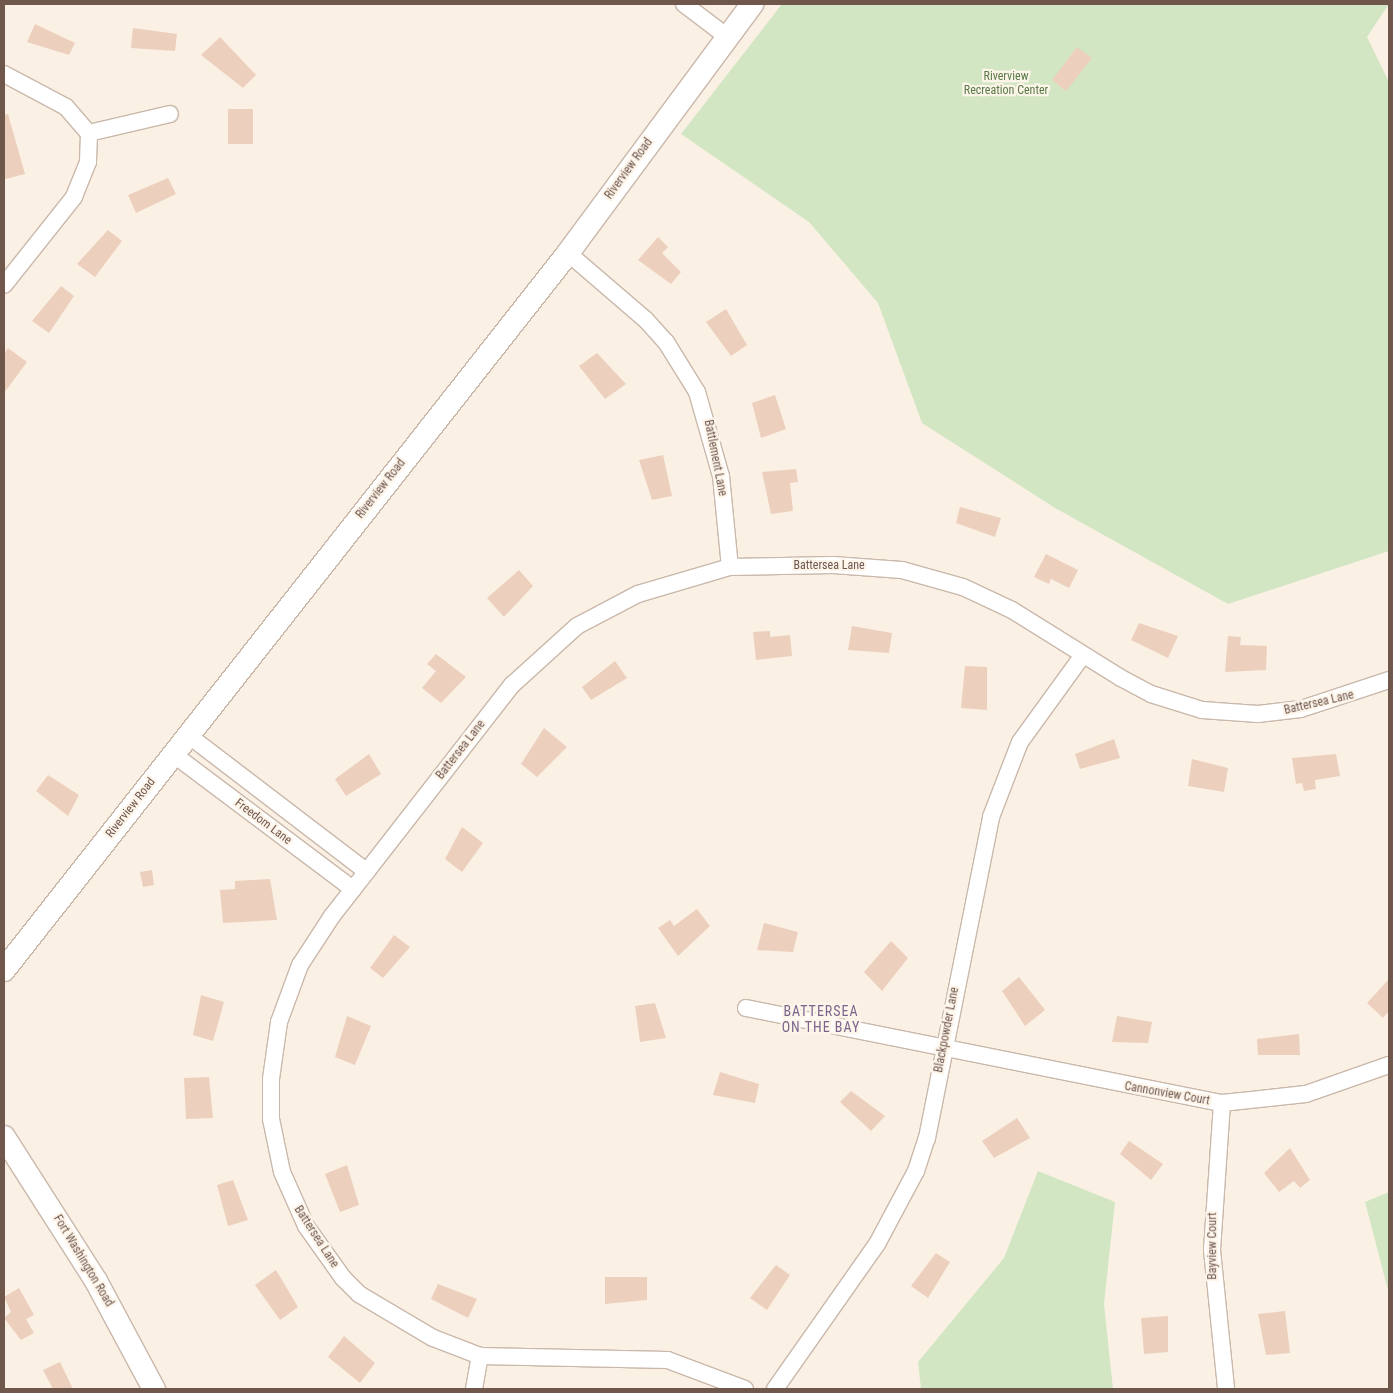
<!DOCTYPE html>
<style>
body{margin:0}
#map{position:relative;width:1393px;height:1393px;overflow:hidden;background:#faf1e4;font-family:"Roboto Condensed",sans-serif}
div>[style]{position:absolute}
[style*='--x']{left:calc(var(--x)*1px);top:calc(var(--y)*1px);width:calc(var(--w)*1px);rotate:calc(var(--a)*1deg)}
.green>*{inset:0;background:#d3e6c4}
.building>*{inset:0;background:#edcfbe}
.roads{filter:drop-shadow(1px 0 #cab8ab) drop-shadow(-1px 0 #cab8ab) drop-shadow(0 1px #cab8ab) drop-shadow(0 -1px #cab8ab)}
.street>*{height:16px;margin:-8px;padding:0 8px;transform-origin:8px;border-radius:8px;background:#fff}
.secondary>*{height:22px;margin:-11px;padding:0 11px;transform-origin:11px;border-radius:11px;background:#fff}
span{translate:-50% -50%;white-space:nowrap;text-align:center;line-height:1.15;-webkit-text-stroke:4.5px #fdf5ea;paint-order:stroke}
.park-label{font-size:12px;color:#587a48}
.street-label{font-size:12px;color:#70574c}
.neighbourhood-label{font-size:14px;color:#7d648c;letter-spacing:1px}
.frame{position:absolute;inset:0;border:5px solid #70574c;pointer-events:none}
</style>
<div id="map">
<div class="green">
<div style="clip-path:polygon(782px 4px,1389px 4px,1367px 37px,1389px 82px,1389px 551px,1228px 604px,1055px 508px,922px 423px,878px 303px,809px 222px,681px 134px)"></div>
<div style="clip-path:polygon(1038px 1171px,1115px 1202px,1104px 1304px,1113px 1389px,921px 1389px,918px 1362px,1004px 1258px)"></div>
<div style="clip-path:polygon(1389px 1192px,1389px 1294px,1365px 1202px)"></div>
</div>
<div class="building">
<div style="clip-path:polygon(35px 24px,75px 43px,69px 55px,27px 42px)"></div>
<div style="clip-path:polygon(133px 28px,177px 34px,175px 51px,131px 48px)"></div>
<div style="clip-path:polygon(220px 37px,256px 75px,243px 88px,201px 55px)"></div>
<div style="clip-path:polygon(1077px 47px,1092px 58px,1066px 91px,1052px 80px)"></div>
<div style="clip-path:polygon(228px 109px,253px 109px,253px 144px,228px 144px)"></div>
<div style="clip-path:polygon(8px 114px,25px 174px,5px 179px,4px 115px)"></div>
<div style="clip-path:polygon(168px 178px,176px 194px,136px 213px,128px 195px)"></div>
<div style="clip-path:polygon(108px 230px,122px 241px,95px 277px,77px 264px)"></div>
<div style="clip-path:polygon(658px 237px,668px 247px,662px 253px,681px 272px,671px 284px,638px 260px)"></div>
<div style="clip-path:polygon(61px 286px,74px 296px,49px 333px,32px 321px)"></div>
<div style="clip-path:polygon(726px 309px,747px 345px,731px 356px,706px 322px)"></div>
<div style="clip-path:polygon(8px 348px,27px 362px,4px 393px,4px 354px)"></div>
<div style="clip-path:polygon(597px 353px,626px 384px,605px 399px,579px 366px)"></div>
<div style="clip-path:polygon(775px 395px,786px 429px,761px 438px,752px 403px)"></div>
<div style="clip-path:polygon(663px 455px,672px 496px,652px 500px,639px 460px)"></div>
<div style="clip-path:polygon(796px 469px,798px 482px,790px 483px,793px 511px,771px 514px,762px 472px)"></div>
<div style="clip-path:polygon(960px 507px,1001px 518px,995px 537px,956px 523px)"></div>
<div style="clip-path:polygon(1046px 554px,1078px 570px,1069px 588px,1051px 579px,1049px 584px,1034px 577px)"></div>
<div style="clip-path:polygon(519px 570px,533px 586px,504px 617px,487px 598px)"></div>
<div style="clip-path:polygon(1139px 623px,1178px 636px,1168px 658px,1131px 640px)"></div>
<div style="clip-path:polygon(852px 626px,892px 633px,889px 653px,848px 650px)"></div>
<div style="clip-path:polygon(770px 631px,770px 637px,790px 635px,792px 656px,756px 660px,753px 632px)"></div>
<div style="clip-path:polygon(1228px 636px,1241px 637px,1240px 645px,1267px 646px,1266px 670px,1225px 672px)"></div>
<div style="clip-path:polygon(436px 654px,466px 677px,441px 703px,422px 688px,436px 671px,427px 664px)"></div>
<div style="clip-path:polygon(615px 661px,627px 678px,591px 700px,582px 687px)"></div>
<div style="clip-path:polygon(965px 666px,987px 667px,987px 710px,961px 708px)"></div>
<div style="clip-path:polygon(544px 728px,567px 747px,537px 777px,521px 764px)"></div>
<div style="clip-path:polygon(1114px 739px,1120px 758px,1080px 769px,1075px 754px)"></div>
<div style="clip-path:polygon(369px 754px,381px 774px,346px 796px,335px 779px)"></div>
<div style="clip-path:polygon(1336px 754px,1340px 776px,1315px 780px,1316px 789px,1304px 791px,1302px 783px,1296px 784px,1292px 758px)"></div>
<div style="clip-path:polygon(1192px 759px,1228px 768px,1224px 792px,1188px 786px)"></div>
<div style="clip-path:polygon(48px 775px,79px 795px,68px 816px,36px 791px)"></div>
<div style="clip-path:polygon(462px 827px,483px 843px,462px 872px,445px 859px)"></div>
<div style="clip-path:polygon(152px 870px,154px 885px,143px 887px,140px 872px)"></div>
<div style="clip-path:polygon(270px 879px,277px 920px,223px 923px,220px 890px,235px 889px,235px 881px)"></div>
<div style="clip-path:polygon(697px 909px,710px 926px,678px 956px,658px 928px,670px 920px,674px 926px)"></div>
<div style="clip-path:polygon(764px 923px,798px 932px,793px 952px,757px 950px)"></div>
<div style="clip-path:polygon(394px 935px,410px 947px,383px 978px,370px 968px)"></div>
<div style="clip-path:polygon(891px 941px,908px 958px,882px 991px,864px 972px)"></div>
<div style="clip-path:polygon(1019px 977px,1045px 1010px,1025px 1026px,1002px 991px)"></div>
<div style="clip-path:polygon(1389px 979px,1389px 1011px,1383px 1018px,1367px 1003px)"></div>
<div style="clip-path:polygon(201px 995px,224px 1002px,213px 1041px,193px 1035px)"></div>
<div style="clip-path:polygon(655px 1003px,666px 1038px,640px 1042px,635px 1006px)"></div>
<div style="clip-path:polygon(347px 1016px,371px 1026px,355px 1065px,335px 1057px)"></div>
<div style="clip-path:polygon(1117px 1016px,1152px 1022px,1148px 1043px,1112px 1042px)"></div>
<div style="clip-path:polygon(1299px 1034px,1300px 1055px,1258px 1055px,1257px 1039px)"></div>
<div style="clip-path:polygon(720px 1072px,759px 1084px,755px 1103px,713px 1095px)"></div>
<div style="clip-path:polygon(209px 1077px,213px 1118px,186px 1119px,184px 1078px)"></div>
<div style="clip-path:polygon(851px 1091px,885px 1116px,871px 1131px,840px 1102px)"></div>
<div style="clip-path:polygon(1017px 1118px,1030px 1138px,994px 1158px,982px 1141px)"></div>
<div style="clip-path:polygon(1129px 1141px,1163px 1164px,1151px 1180px,1120px 1154px)"></div>
<div style="clip-path:polygon(1290px 1148px,1310px 1180px,1300px 1188px,1294px 1181px,1279px 1192px,1264px 1173px)"></div>
<div style="clip-path:polygon(347px 1165px,359px 1205px,340px 1212px,325px 1174px)"></div>
<div style="clip-path:polygon(233px 1180px,248px 1220px,228px 1226px,217px 1185px)"></div>
<div style="clip-path:polygon(936px 1253px,950px 1262px,928px 1298px,911px 1286px)"></div>
<div style="clip-path:polygon(776px 1265px,790px 1275px,767px 1310px,750px 1298px)"></div>
<div style="clip-path:polygon(276px 1270px,298px 1307px,280px 1320px,255px 1285px)"></div>
<div style="clip-path:polygon(605px 1277px,647px 1277px,647px 1300px,605px 1304px)"></div>
<div style="clip-path:polygon(438px 1284px,477px 1299px,468px 1318px,431px 1299px)"></div>
<div style="clip-path:polygon(19px 1288px,34px 1315px,26px 1319px,34px 1333px,21px 1340px,4px 1318px,11px 1312px,4px 1297px)"></div>
<div style="clip-path:polygon(1285px 1311px,1290px 1353px,1266px 1355px,1258px 1314px)"></div>
<div style="clip-path:polygon(1168px 1316px,1168px 1352px,1144px 1354px,1141px 1318px)"></div>
<div style="clip-path:polygon(344px 1336px,375px 1363px,360px 1383px,328px 1357px)"></div>
<div style="clip-path:polygon(60px 1362px,73px 1389px,53px 1389px,43px 1370px)"></div>
</div>
<div class="roads">
<div class="street">
<div style="--x:684;--y:4;--w:53;--a:37.3"></div>
<div style="--x:4;--y:74;--w:70;--a:28"></div>
<div style="--x:66;--y:107;--w:35;--a:49"></div>
<div style="--x:89;--y:133;--w:29;--a:92"></div>
<div style="--x:88;--y:162;--w:38;--a:112"></div>
<div style="--x:74;--y:197;--w:112;--a:128.5"></div>
<div style="--x:89;--y:133;--w:83;--a:-13.2"></div>
<div style="--x:568;--y:253;--w:103;--a:40.7"></div>
<div style="--x:646;--y:320;--w:30;--a:48"></div>
<div style="--x:666;--y:342;--w:59;--a:58.2"></div>
<div style="--x:697;--y:392;--w:87;--a:74.1"></div>
<div style="--x:721;--y:476;--w:91;--a:84.4"></div>
<div style="--x:188;--y:735;--w:225;--a:37.4"></div>
<div style="--x:173;--y:754;--w:225;--a:36.9"></div>
<div style="--x:746;--y:1008;--w:485;--a:11.3"></div>
<div style="--x:1222;--y:1103;--w:84;--a:-6.1"></div>
<div style="--x:1306;--y:1094;--w:88;--a:-19.3"></div>
<div style="--x:1222;--y:1103;--w:147;--a:93.9"></div>
<div style="--x:1212;--y:1250;--w:140;--a:84.2"></div>
<div style="--x:474;--y:1389;--w:34;--a:-80"></div>
<div style="--x:745;--y:1389;--w:82;--a:-159.4"></div>
<div style="--x:668;--y:1360;--w:188;--a:-178.8"></div>
<div style="--x:480;--y:1356;--w:50;--a:-159"></div>
<div style="--x:433;--y:1338;--w:86;--a:-149.3"></div>
<div style="--x:359;--y:1294;--w:23;--a:-135"></div>
<div style="--x:343;--y:1278;--w:64;--a:-125.4"></div>
<div style="--x:306;--y:1226;--w:59;--a:-114"></div>
<div style="--x:282;--y:1172;--w:54;--a:-101.7"></div>
<div style="--x:271;--y:1119;--w:40;--a:-90"></div>
<div style="--x:271;--y:1079;--w:58;--a:-82"></div>
<div style="--x:279;--y:1022;--w:61;--a:-69.8"></div>
<div style="--x:300;--y:965;--w:59;--a:-56.9"></div>
<div style="--x:332;--y:916;--w:293;--a:-52.1"></div>
<div style="--x:512;--y:685;--w:88;--a:-42.2"></div>
<div style="--x:577;--y:626;--w:69;--a:-27.7"></div>
<div style="--x:638;--y:594;--w:96;--a:-16.4"></div>
<div style="--x:730;--y:567;--w:103;--a:-1.1"></div>
<div style="--x:833;--y:565;--w:69;--a:4.1"></div>
<div style="--x:902;--y:570;--w:63;--a:15.6"></div>
<div style="--x:963;--y:587;--w:54;--a:25.1"></div>
<div style="--x:1012;--y:610;--w:128;--a:32"></div>
<div style="--x:1121;--y:678;--w:34;--a:28"></div>
<div style="--x:1151;--y:694;--w:53;--a:17.4"></div>
<div style="--x:1202;--y:710;--w:56;--a:4.1"></div>
<div style="--x:1258;--y:714;--w:43;--a:-6.6"></div>
<div style="--x:1301;--y:709;--w:93;--a:-18.2"></div>
<div style="--x:775;--y:1389;--w:177;--a:-54.9"></div>
<div style="--x:877;--y:1244;--w:83;--a:-61.9"></div>
<div style="--x:916;--y:1171;--w:35;--a:-72"></div>
<div style="--x:927;--y:1138;--w:327;--a:-78.7"></div>
<div style="--x:991;--y:817;--w:80;--a:-68.9"></div>
<div style="--x:1020;--y:742;--w:107;--a:-54.1"></div>
</div>
<div class="secondary">
<div style="--x:4;--y:970;--w:912;--a:-51.81"></div>
<div style="--x:568;--y:253;--w:310;--a:-53.5"></div>
<div style="--x:4;--y:1137;--w:171;--a:57.4"></div>
<div style="--x:96;--y:1281;--w:123;--a:61.8"></div>
</div>
</div>
<div class="park-label">
<span style="left:1006px;top:84px">Riverview<br>Recreation Center</span>
</div>
<div class="street-label">
<span style="left:629px;top:169px;rotate:-54deg">Riverview Road</span>
<span style="left:715px;top:458px;rotate:79deg">Battlement Lane</span>
<span style="left:381px;top:489px;rotate:-52deg">Riverview Road</span>
<span style="left:829px;top:566px">Battersea Lane</span>
<span style="left:1319px;top:703px;rotate:-13deg">Battersea Lane</span>
<span style="left:461px;top:750px;rotate:-52deg">Battersea Lane</span>
<span style="left:131px;top:808px;rotate:-52deg">Riverview Road</span>
<span style="left:263px;top:822px;rotate:37deg">Freedom Lane</span>
<span style="left:947px;top:1030px;rotate:-79deg">Blackpowder Lane</span>
<span style="left:1167px;top:1094px;rotate:10deg">Cannonview Court</span>
<span style="left:316px;top:1237px;rotate:57deg">Battersea Lane</span>
<span style="left:1213px;top:1246px;rotate:-90deg">Bayview Court</span>
<span style="left:83px;top:1261px;rotate:59deg">Fort Washington Road</span>
</div>
<div class="neighbourhood-label">
<span style="left:821px;top:1019px">BATTERSEA<br>ON THE BAY</span>
</div>
<div class="frame"></div>
</div>
